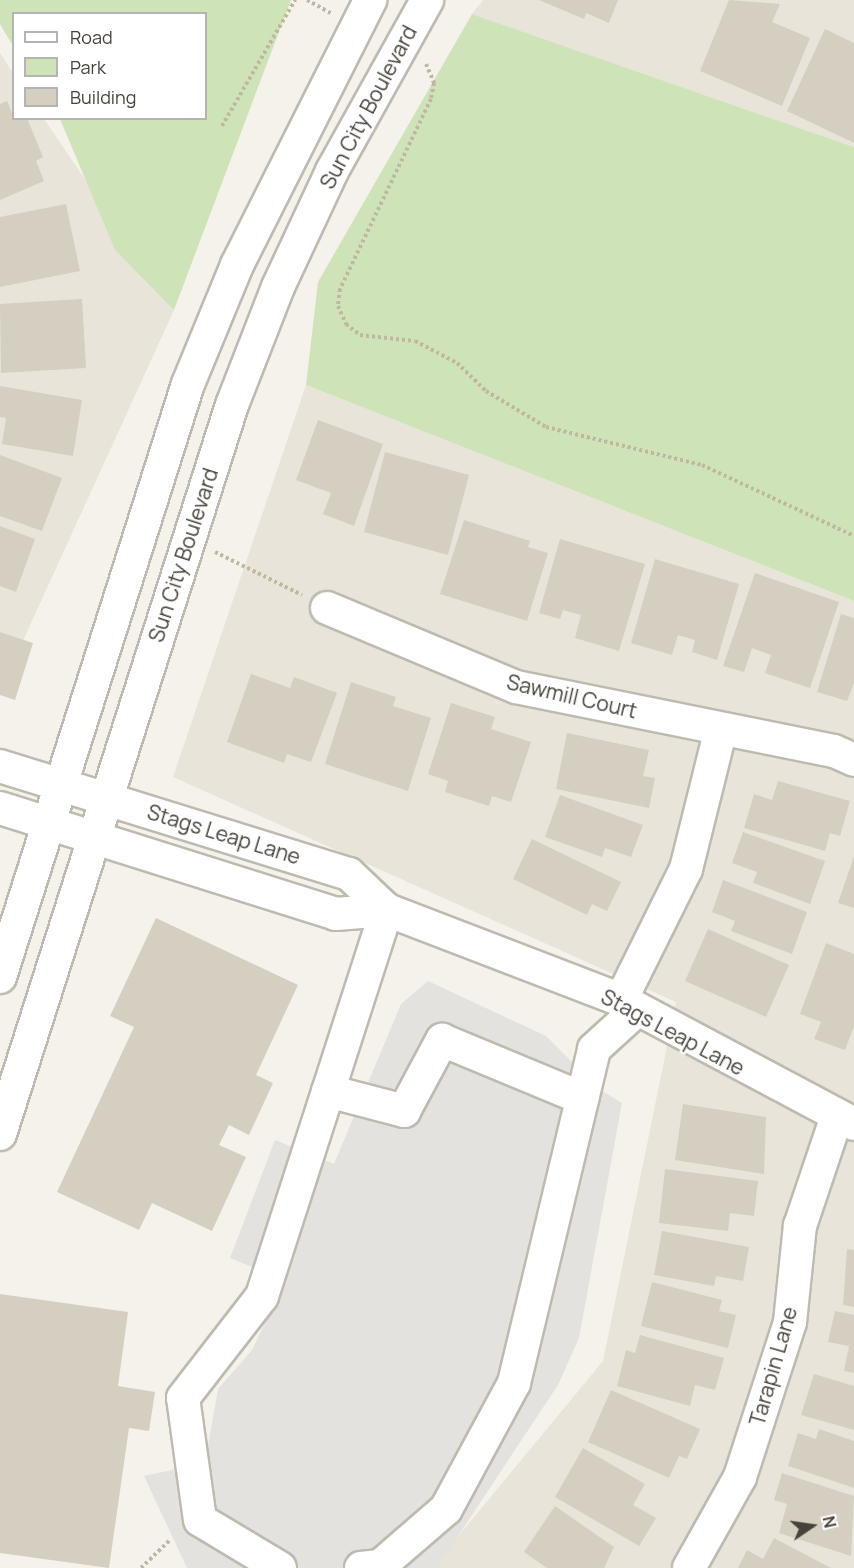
<!DOCTYPE html>
<style>
body{margin:0}
#map{position:relative;width:854px;height:1568px;overflow:hidden;background:#f4f2eb;font-family:Manrope,sans-serif}
div>[style]{position:absolute}
[style*='--x']{left:calc(var(--x)*1px);top:calc(var(--y)*1px);width:calc(var(--w)*1px);rotate:calc(var(--a)*1deg)}
.residential>*{inset:0;background:#e8e4da}
.green>*{inset:0;background:#cee4b8}
.parking>*{inset:0;background:#e3e2df}
.building>*{inset:0;background:#d5cfc2}
.path>*{height:4px;margin-top:-2px;transform-origin:0;background:repeating-linear-gradient(90deg,#c0b7a1 0 3px,transparent 0 6px)}
.roads{filter:drop-shadow(2px 0 #bfbaaf) drop-shadow(-2px 0 #bfbaaf) drop-shadow(0 2px #bfbaaf) drop-shadow(0 -2px #bfbaaf)}
.minor>*{height:32px;margin:-16px;padding:0 16px;transform-origin:16px;border-radius:16px;background:#fff}
span{translate:-50% -50%;white-space:nowrap;text-align:center;line-height:1.15;-webkit-text-stroke:4.5px #fff;paint-order:stroke}
.street-label{font-size:21px;color:#48433a}
.legend{position:absolute;left:12px;top:12px;width:195px;height:108px;box-sizing:border-box;background:#fff;border:2px solid #b6b4b0;margin:0;padding:8px 10px;list-style:none;font-size:18px;color:#48433a}
.legend li{display:flex;align-items:center;gap:12px;height:30px}
.legend b{width:30px;border:2px solid #b6b4b0}
.north{position:absolute;left:782px;top:1496px;width:60px;height:60px;-webkit-text-stroke:4px #fff;paint-order:stroke;rotate:77deg;font-size:16px;font-weight:700;line-height:24px;text-align:center;color:#48433a}
.north::after{content:'';display:block;margin:auto;width:21px;height:27px;background:#48433a;clip-path:polygon(50% 0,100% 100%,50% 72%,0 100%)}
</style>
<div id="map">
<div class="residential">
<div style="clip-path:polygon(483px 0,854px 0,854px 147px,472px 14px)"></div>
<div style="clip-path:polygon(0 53px,13px 73px,14px 118px,44px 119px,174px 310px,0 691px)"></div>
<div style="clip-path:polygon(306px 385px,854px 601px,854px 1568px,432px 1568px,603px 1361px,676px 1002px,173px 777px)"></div>
</div>
<div class="green">
<div style="clip-path:polygon(0 0,291px 0,174px 310px,115px 250px,60px 119px,206px 118px,206px 14px,14px 14px,13px 46px,0 24px)"></div>
<div style="clip-path:polygon(472px 14px,854px 147px,854px 601px,306px 385px,318px 282px)"></div>
</div>
<div class="parking">
<div style="clip-path:polygon(428px 981px,546px 1036px,599px 1089px,622px 1103px,579px 1338px,558px 1385px,437px 1568px,187px 1568px,144px 1476px,205px 1463px,218px 1389px,252px 1350px,285px 1281px,230px 1258px,275px 1140px,334px 1164px,401px 1004px)"></div>
</div>
<div class="building">
<div style="clip-path:polygon(539px 0,618px 0,609px 23px,586px 13px,584px 19px)"></div>
<div style="clip-path:polygon(729px 0,780px 4px,772px 22px,810px 38px,782px 106px,700px 71px)"></div>
<div style="clip-path:polygon(825px 29px,854px 43px,854px 143px,787px 111px)"></div>
<div style="clip-path:polygon(7px 101px,14px 118px,27px 118px,43px 157px,36px 161px,44px 181px,0 200px,0 104px)"></div>
<div style="clip-path:polygon(66px 204px,80px 271px,0 287px,0 217px)"></div>
<div style="clip-path:polygon(82px 299px,86px 368px,1px 373px,0 304px)"></div>
<div style="clip-path:polygon(0 386px,82px 400px,73px 456px,2px 444px,6px 418px,0 417px)"></div>
<div style="clip-path:polygon(318px 420px,383px 444px,354px 526px,323px 514px,331px 493px,296px 480px)"></div>
<div style="clip-path:polygon(385px 452px,469px 475px,448px 555px,364px 532px)"></div>
<div style="clip-path:polygon(0 455px,62px 478px,42px 531px,0 516px)"></div>
<div style="clip-path:polygon(464px 520px,530px 541px,528px 547px,548px 553px,527px 621px,440px 594px)"></div>
<div style="clip-path:polygon(0 526px,35px 539px,16px 592px,0 586px)"></div>
<div style="clip-path:polygon(560px 539px,645px 564px,619px 651px,575px 638px,581px 615px,563px 610px,560px 619px,539px 613px)"></div>
<div style="clip-path:polygon(655px 559px,739px 584px,717px 660px,692px 652px,695px 640px,678px 635px,672px 655px,631px 643px)"></div>
<div style="clip-path:polygon(755px 573px,839px 602px,810px 688px,765px 673px,771px 655px,752px 648px,744px 672px,723px 666px)"></div>
<div style="clip-path:polygon(841px 614px,854px 618px,854px 683px,847px 701px,817px 692px)"></div>
<div style="clip-path:polygon(0 632px,33px 643px,15px 700px,0 695px)"></div>
<div style="clip-path:polygon(251px 674px,290px 688px,294px 677px,337px 693px,311px 762px,287px 754px,284px 763px,227px 742px)"></div>
<div style="clip-path:polygon(351px 682px,396px 697px,393px 706px,431px 718px,408px 791px,325px 764px)"></div>
<div style="clip-path:polygon(451px 703px,495px 717px,491px 729px,531px 742px,511px 802px,492px 796px,489px 806px,445px 792px,448px 781px,428px 774px)"></div>
<div style="clip-path:polygon(567px 733px,649px 750px,643px 776px,655px 778px,649px 808px,556px 789px)"></div>
<div style="clip-path:polygon(778px 781px,850px 801px,840px 836px,830px 833px,825px 851px,744px 828px,754px 794px,772px 800px)"></div>
<div style="clip-path:polygon(560px 795px,643px 825px,631px 857px,605px 848px,602px 857px,545px 837px)"></div>
<div style="clip-path:polygon(743px 832px,825px 861px,810px 904px,753px 883px,757px 872px,732px 863px)"></div>
<div style="clip-path:polygon(532px 839px,621px 882px,607px 911px,592px 904px,587px 915px,513px 879px)"></div>
<div style="clip-path:polygon(854px 856px,854px 908px,838px 903px)"></div>
<div style="clip-path:polygon(723px 880px,807px 912px,792px 954px,731px 931px,735px 921px,712px 912px)"></div>
<div style="clip-path:polygon(156px 918px,298px 985px,256px 1075px,273px 1083px,249px 1135px,229px 1125px,219px 1145px,246px 1157px,212px 1231px,152px 1203px,139px 1230px,57px 1192px,134px 1027px,110px 1016px)"></div>
<div style="clip-path:polygon(708px 929px,789px 965px,766px 1017px,685px 981px)"></div>
<div style="clip-path:polygon(826px 943px,854px 954px,854px 1026px,845px 1050px,814px 1039px,821px 1022px,800px 1014px)"></div>
<div style="clip-path:polygon(683px 1104px,766px 1117px,764px 1174px,675px 1160px)"></div>
<div style="clip-path:polygon(665px 1169px,758px 1181px,754px 1216px,730px 1213px,728px 1231px,659px 1223px)"></div>
<div style="clip-path:polygon(662px 1231px,749px 1247px,743px 1281px,716px 1276px,714px 1286px,654px 1275px)"></div>
<div style="clip-path:polygon(847px 1249px,854px 1250px,854px 1307px,843px 1305px)"></div>
<div style="clip-path:polygon(652px 1282px,722px 1300px,719px 1311px,736px 1315px,728px 1348px,641px 1326px)"></div>
<div style="clip-path:polygon(0 1294px,128px 1312px,118px 1386px,155px 1392px,149px 1431px,129px 1428px,109px 1568px,0 1553px)"></div>
<div style="clip-path:polygon(835px 1311px,854px 1315px,854px 1373px,844px 1371px,849px 1346px,828px 1342px)"></div>
<div style="clip-path:polygon(640px 1335px,724px 1358px,715px 1390px,695px 1385px,690px 1406px,617px 1386px,626px 1350px,635px 1353px)"></div>
<div style="clip-path:polygon(814px 1374px,854px 1386px,854px 1430px,801px 1415px)"></div>
<div style="clip-path:polygon(611px 1390px,700px 1429px,687px 1459px,679px 1456px,669px 1478px,588px 1442px)"></div>
<div style="clip-path:polygon(819px 1429px,854px 1441px,854px 1488px,788px 1466px,798px 1433px,816px 1439px)"></div>
<div style="clip-path:polygon(583px 1448px,645px 1484px,633px 1505px,656px 1518px,639px 1546px,555px 1497px)"></div>
<div style="clip-path:polygon(782px 1473px,854px 1496px,851px 1556px,779px 1533px,787px 1504px,774px 1500px)"></div>
<div style="clip-path:polygon(555px 1506px,614px 1547px,604px 1568px,547px 1568px,524px 1552px)"></div>
<div style="clip-path:polygon(774px 1538px,831px 1568px,738px 1568px,747px 1550px,763px 1559px)"></div>
</div>
<div class="path">
<div style="--x:307;--y:0;--w:29;--a:29"></div>
<div style="--x:426;--y:64;--w:21;--a:67"></div>
<div style="--x:434;--y:83;--w:16;--a:101"></div>
<div style="--x:431;--y:99;--w:211;--a:115.6"></div>
<div style="--x:340;--y:289;--w:17;--a:97"></div>
<div style="--x:338;--y:306;--w:20;--a:66"></div>
<div style="--x:346;--y:324;--w:18;--a:38"></div>
<div style="--x:360;--y:335;--w:55;--a:6.2"></div>
<div style="--x:415;--y:341;--w:47;--a:27.6"></div>
<div style="--x:457;--y:363;--w:40;--a:44"></div>
<div style="--x:486;--y:391;--w:70;--a:31"></div>
<div style="--x:546;--y:427;--w:161;--a:13.7"></div>
<div style="--x:702;--y:465;--w:168;--a:25"></div>
<div style="--x:222;--y:126;--w:146;--a:-59.9"></div>
<div style="--x:215;--y:552;--w:97;--a:26.3"></div>
<div style="--x:141;--y:1568;--w:39;--a:-44"></div>
</div>
<div class="roads">
<div class="minor">
<div style="--x:327;--y:608;--w:205;--a:22.7"></div>
<div style="--x:516;--y:687;--w:324;--a:11.4"></div>
<div style="--x:834;--y:751;--w:22;--a:24"></div>
<div style="--x:0;--y:766;--w:365;--a:17.2"></div>
<div style="--x:349;--y:874;--w:52;--a:43.5"></div>
<div style="--x:387;--y:910;--w:251;--a:21"></div>
<div style="--x:621;--y:1000;--w:264;--a:28"></div>
<div style="--x:0;--y:808;--w:352;--a:17.5"></div>
<div style="--x:336;--y:914;--w:51;--a:-4.5"></div>
<div style="--x:0;--y:977;--w:622;--a:-72.41"></div>
<div style="--x:188;--y:384;--w:129;--a:-67.6"></div>
<div style="--x:237;--y:265;--w:297;--a:-63.3"></div>
<div style="--x:621;--y:1000;--w:146;--a:-63.6"></div>
<div style="--x:686;--y:869;--w:144;--a:-76"></div>
<div style="--x:328;--y:1091;--w:79;--a:14.7"></div>
<div style="--x:404;--y:1111;--w:81;--a:-61.8"></div>
<div style="--x:442;--y:1040;--w:152;--a:22.5"></div>
<div style="--x:0;--y:1134;--w:765;--a:-72.35"></div>
<div style="--x:232;--y:405;--w:127;--a:-68.7"></div>
<div style="--x:278;--y:287;--w:128;--a:-65"></div>
<div style="--x:332;--y:171;--w:196;--a:-60.9"></div>
<div style="--x:280;--y:1568;--w:93;--a:-149"></div>
<div style="--x:200;--y:1520;--w:123;--a:-97.9"></div>
<div style="--x:183;--y:1398;--w:129;--a:-52.2"></div>
<div style="--x:262;--y:1296;--w:406;--a:-72.1"></div>
<div style="--x:361;--y:1568;--w:19;--a:-6"></div>
<div style="--x:380;--y:1566;--w:87;--a:-40.8"></div>
<div style="--x:446;--y:1509;--w:143;--a:-61.6"></div>
<div style="--x:514;--y:1383;--w:343;--a:-76.5"></div>
<div style="--x:594;--y:1049;--w:59;--a:-42.3"></div>
<div style="--x:689;--y:1568;--w:104;--a:-60.7"></div>
<div style="--x:740;--y:1477;--w:163;--a:-72.1"></div>
<div style="--x:790;--y:1322;--w:97;--a:-84.1"></div>
<div style="--x:800;--y:1226;--w:113;--a:-71.4"></div>
</div>
</div>
<div class="street-label">
<span style="left:368px;top:107px;rotate:-62deg">Sun City Boulevard</span>
<span style="left:183px;top:555px;rotate:-72deg">Sun City Boulevard</span>
<span style="left:572px;top:696px;rotate:13deg">Sawmill Court</span>
<span style="left:224px;top:834px;rotate:17deg">Stags Leap Lane</span>
<span style="left:673px;top:1032px;rotate:28deg">Stags Leap Lane</span>
<span style="left:773px;top:1366px;rotate:-74deg">Tarapin Lane</span>
</div>
<ul class="legend">
<li><b style="height:8px;background:#fff"></b>Road</li>
<li><b style="height:16px;background:#cee4b8"></b>Park</li>
<li><b style="height:16px;background:#d5cfc2"></b>Building</li>
</ul>
<div class="north">N</div>
</div>
